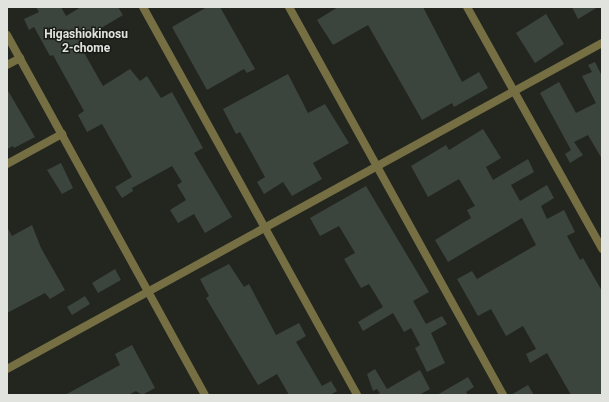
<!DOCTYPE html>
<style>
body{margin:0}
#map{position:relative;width:609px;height:402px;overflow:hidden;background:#23261f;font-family:Roboto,sans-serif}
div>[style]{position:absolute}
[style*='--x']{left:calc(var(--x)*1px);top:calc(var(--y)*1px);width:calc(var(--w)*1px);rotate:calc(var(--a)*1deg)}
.building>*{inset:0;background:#3c443e}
.minor>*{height:8px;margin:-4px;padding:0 4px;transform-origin:4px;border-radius:4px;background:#756f43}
.tertiary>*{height:8px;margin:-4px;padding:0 4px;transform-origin:4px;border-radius:4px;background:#756f43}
span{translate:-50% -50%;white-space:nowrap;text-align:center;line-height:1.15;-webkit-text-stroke:3px #191c16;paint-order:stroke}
.neighbourhood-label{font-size:12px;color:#e1e3de;font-weight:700}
.frame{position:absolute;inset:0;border:8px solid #e1e3de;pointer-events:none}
</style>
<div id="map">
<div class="building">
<div style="clip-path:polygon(36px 7px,61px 7px,66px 16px,81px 7px,118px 7px,123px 15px,78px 42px,103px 86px,130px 69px,140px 81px,147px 76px,161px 98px,172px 92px,203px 148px,194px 153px,232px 217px,205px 233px,194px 214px,178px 223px,170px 210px,186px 200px,177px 185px,182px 182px,172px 166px,132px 188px,133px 191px,122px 198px,115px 187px,132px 177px,102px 124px,87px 132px,78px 115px,84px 111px,53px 55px,50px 56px,34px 27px,29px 30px,24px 19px,39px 12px)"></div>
<div style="clip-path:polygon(207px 7px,220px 7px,255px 69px,247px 73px,244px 69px,207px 90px,172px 27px)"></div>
<div style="clip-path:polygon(338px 7px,423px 7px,462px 82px,479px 72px,488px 88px,454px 107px,452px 103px,422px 120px,368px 25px,333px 45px,317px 20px)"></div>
<div style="clip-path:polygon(572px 7px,598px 7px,578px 19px)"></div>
<div style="clip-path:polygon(546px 14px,564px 44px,535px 63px,516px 33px)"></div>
<div style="clip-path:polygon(595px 62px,602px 76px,602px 159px,588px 135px,574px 142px,583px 155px,570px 163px,565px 154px,571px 150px,540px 93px,559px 82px,576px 113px,596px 103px,582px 76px,592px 72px,588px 65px)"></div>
<div style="clip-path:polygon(288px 74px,308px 113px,325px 104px,349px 143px,313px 163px,322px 179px,292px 196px,283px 182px,264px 194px,257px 182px,265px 177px,240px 132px,236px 134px,223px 109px)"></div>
<div style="clip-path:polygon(7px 89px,35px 137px,14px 148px,13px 146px,7px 149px)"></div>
<div style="clip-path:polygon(483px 129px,501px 158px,486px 167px,493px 180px,528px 159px,534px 172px,511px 185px,520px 201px,547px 185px,554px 198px,541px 206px,547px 219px,564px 210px,575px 232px,567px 236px,580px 260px,583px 258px,602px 291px,602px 393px,598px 395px,571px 395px,547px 353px,530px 363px,526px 354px,536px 349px,523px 326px,506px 336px,491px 309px,478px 316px,457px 279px,472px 271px,477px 279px,536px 245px,522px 218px,448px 262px,435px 240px,471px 218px,467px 210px,475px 206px,459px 179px,428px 197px,411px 166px,446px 145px,449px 150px)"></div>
<div style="clip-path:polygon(61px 163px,73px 188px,62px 194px,47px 170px)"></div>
<div style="clip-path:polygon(366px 186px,429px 292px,413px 301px,426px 324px,442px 316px,447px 324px,431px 333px,445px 363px,427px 372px,415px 348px,420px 345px,411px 328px,404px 332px,393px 313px,363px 331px,358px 322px,383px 307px,369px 284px,361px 288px,344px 259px,355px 253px,339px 226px,320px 236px,310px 218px)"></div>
<div style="clip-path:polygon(32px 225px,41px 248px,65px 290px,50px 299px,45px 293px,7px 313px,7px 227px,12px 236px)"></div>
<div style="clip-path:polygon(229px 264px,244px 287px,249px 284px,276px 335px,299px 323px,306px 336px,296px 342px,322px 386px,331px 381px,337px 391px,330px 395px,289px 395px,277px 374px,258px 385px,206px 298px,209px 296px,200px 279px)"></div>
<div style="clip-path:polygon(115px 269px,121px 280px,98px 293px,92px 283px)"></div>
<div style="clip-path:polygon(85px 296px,90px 304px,72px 315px,67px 307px)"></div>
<div style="clip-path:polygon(132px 345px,155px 388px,142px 395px,136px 391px,128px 395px,65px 395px,120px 365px,115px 354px)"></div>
<div style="clip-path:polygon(375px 369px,387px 389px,420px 370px,430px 389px,419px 395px,375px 395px,380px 393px,377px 389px,373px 391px,367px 374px)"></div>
<div style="clip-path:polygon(468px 377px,474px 387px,466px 392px,468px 395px,437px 395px)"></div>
<div style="clip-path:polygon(528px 385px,534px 395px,511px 395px)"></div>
</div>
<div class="minor">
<div style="--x:467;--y:7;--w:277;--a:60.8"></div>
<div style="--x:7;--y:65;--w:15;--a:-28"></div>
<div style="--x:7;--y:164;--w:63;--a:-28.6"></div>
</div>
<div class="tertiary">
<div style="--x:143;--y:7;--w:443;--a:61.1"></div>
<div style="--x:289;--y:7;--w:443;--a:61.1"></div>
<div style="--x:7;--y:35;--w:411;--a:61.2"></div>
<div style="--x:7;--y:369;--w:678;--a:-28.72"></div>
</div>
<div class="neighbourhood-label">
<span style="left:86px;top:42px">Higashiokinosu<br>2-chome</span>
</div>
<div class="frame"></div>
</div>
